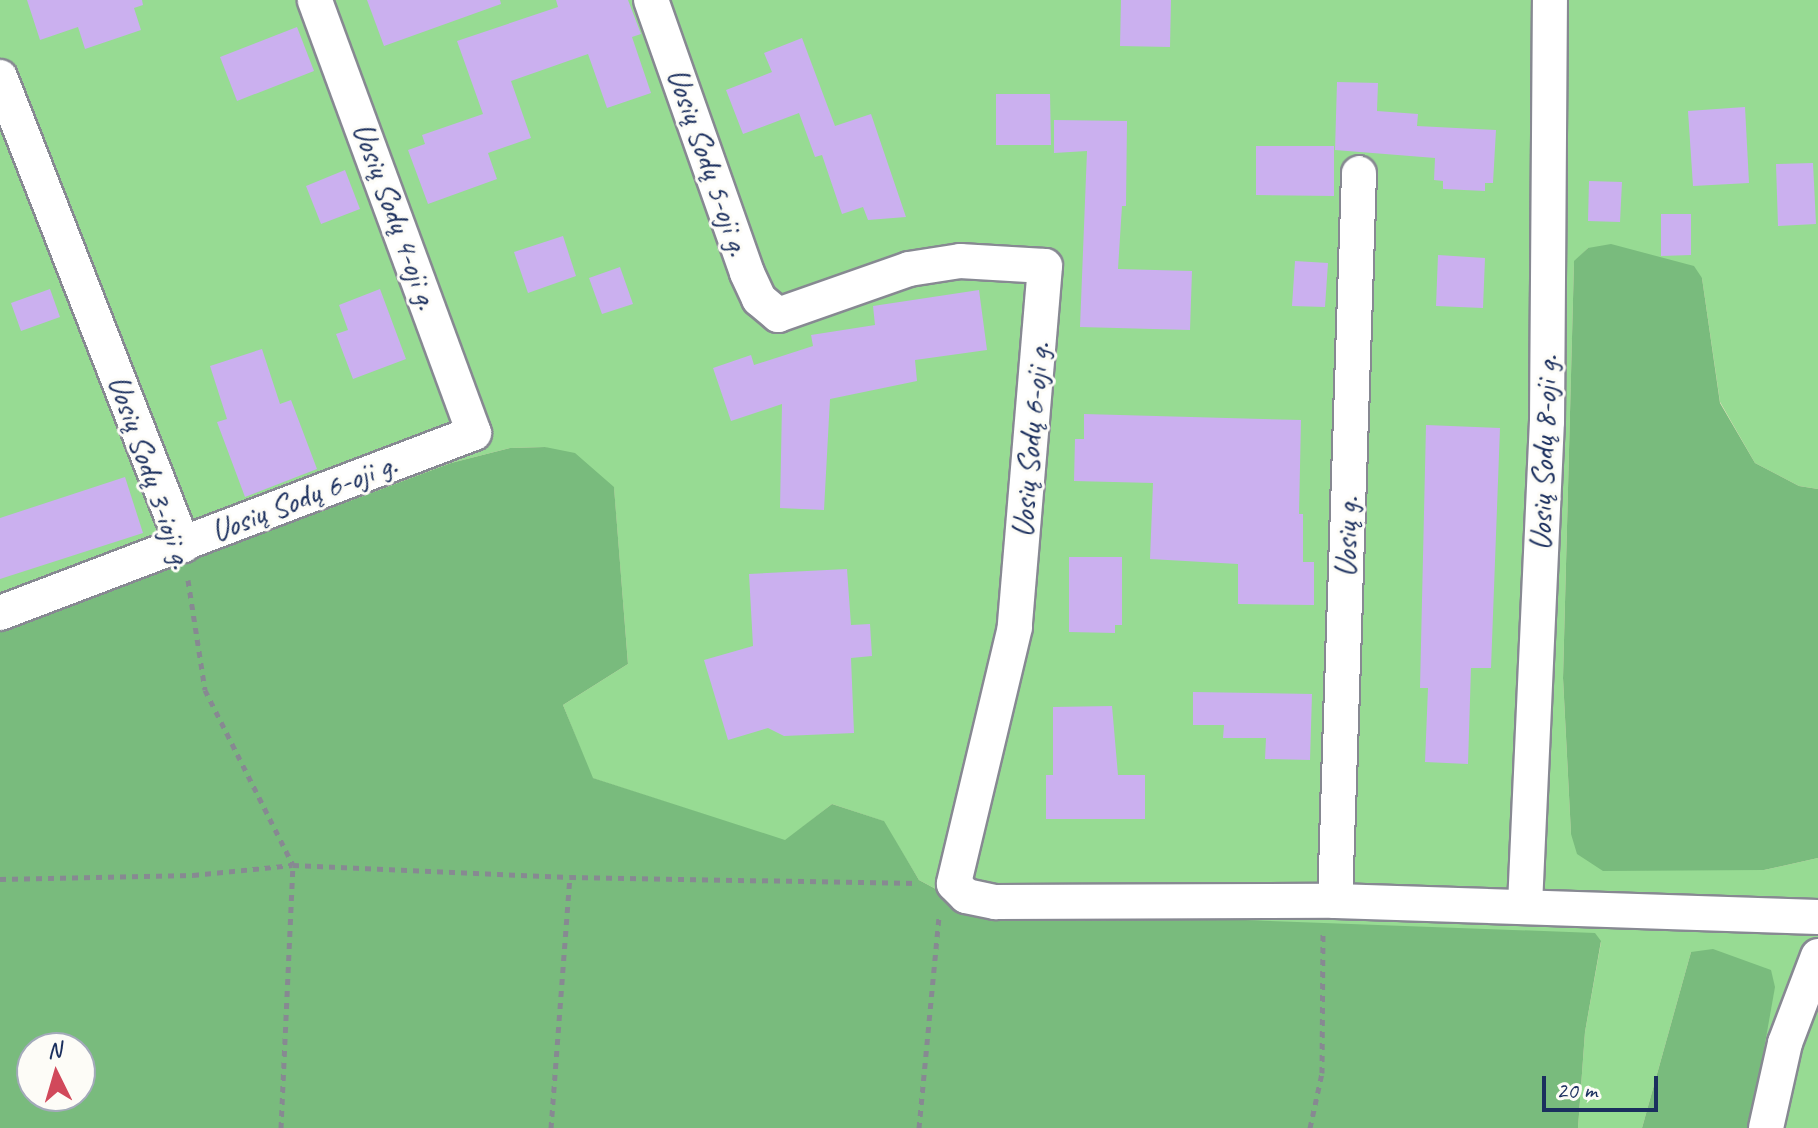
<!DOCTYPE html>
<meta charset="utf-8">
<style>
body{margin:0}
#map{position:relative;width:1818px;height:1128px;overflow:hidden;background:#f3e3c7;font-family:Caveat,sans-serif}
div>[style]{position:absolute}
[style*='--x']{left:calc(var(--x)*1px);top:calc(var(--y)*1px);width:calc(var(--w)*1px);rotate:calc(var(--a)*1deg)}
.green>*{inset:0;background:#97db93}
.forest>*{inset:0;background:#79bb7d}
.building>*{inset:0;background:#cbb0ef}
.path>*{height:5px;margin-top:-2.5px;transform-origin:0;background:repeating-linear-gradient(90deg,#878992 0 6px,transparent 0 12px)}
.roads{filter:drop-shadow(2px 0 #878992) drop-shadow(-2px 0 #878992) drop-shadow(0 2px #878992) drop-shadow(0 -2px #878992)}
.street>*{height:34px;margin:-17px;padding:0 17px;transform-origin:17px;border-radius:17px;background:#fff}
span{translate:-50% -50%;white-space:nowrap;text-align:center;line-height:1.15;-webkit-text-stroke:6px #fdfcf7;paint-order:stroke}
.street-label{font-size:32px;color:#1b2f5e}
.north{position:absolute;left:16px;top:1032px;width:80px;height:80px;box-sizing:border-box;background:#fdfcf7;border:2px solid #a3aaba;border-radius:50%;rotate:355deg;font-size:22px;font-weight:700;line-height:32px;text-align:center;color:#1b2f5e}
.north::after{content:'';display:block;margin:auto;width:28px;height:36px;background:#d1495b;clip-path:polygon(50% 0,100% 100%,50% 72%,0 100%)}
.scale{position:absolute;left:1542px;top:1076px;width:116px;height:36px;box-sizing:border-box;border:4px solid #1b2f5e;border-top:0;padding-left:10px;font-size:24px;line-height:28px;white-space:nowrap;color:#1b2f5e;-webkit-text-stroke:6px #fdfcf7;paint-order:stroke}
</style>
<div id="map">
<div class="green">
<div style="clip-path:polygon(0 0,1818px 0,1818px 489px,1799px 486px,1755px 463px,1720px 402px,1702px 278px,1588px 248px,1574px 262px,1563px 678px,1571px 834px,1764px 870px,1818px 858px,1818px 1128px,1750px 1128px,1691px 952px,1642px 1128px,1578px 1128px,1585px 1032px,1601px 942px,975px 910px,919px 880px,883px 821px,832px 804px,785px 841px,592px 778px,563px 705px,628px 664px,614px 488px,545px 447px,510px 448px,451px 463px,0 632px)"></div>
</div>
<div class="forest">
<div style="clip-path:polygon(1611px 244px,1694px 266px,1702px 278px,1720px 403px,1755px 463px,1799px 486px,1818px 489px,1818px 858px,1764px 870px,1603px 871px,1577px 854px,1571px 834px,1563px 678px,1574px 261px,1588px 248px)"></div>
<div style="clip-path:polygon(evenodd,545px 447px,575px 453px,614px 487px,628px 664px,563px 705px,593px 778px,785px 840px,832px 804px,884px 821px,919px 880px,975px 910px,1595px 933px,1601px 941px,1585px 1032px,1578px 1128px,0 1128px,0 632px,451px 463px,510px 448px,545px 447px,32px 1048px,80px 1048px,80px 1096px,32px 1096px,32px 1048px)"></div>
<div style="clip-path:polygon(1713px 949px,1771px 970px,1775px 987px,1750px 1128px,1642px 1128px,1691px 952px)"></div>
</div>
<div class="building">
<div style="clip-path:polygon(27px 0,142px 0,143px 5px,134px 8px,141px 30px,85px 49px,78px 27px,40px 40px)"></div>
<div style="clip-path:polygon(367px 0,500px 0,501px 4px,384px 46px)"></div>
<div style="clip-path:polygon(556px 0,628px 0,641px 34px,632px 37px,651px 93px,607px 108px,588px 54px,511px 81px,531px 138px,488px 153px,497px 179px,428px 204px,408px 150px,425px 144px,422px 135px,483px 114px,457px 41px,558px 7px)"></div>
<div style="clip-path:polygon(1121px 0,1171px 0,1170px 47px,1120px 46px)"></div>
<div style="clip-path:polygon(297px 27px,314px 71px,237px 101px,220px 57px)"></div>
<div style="clip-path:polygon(802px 38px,835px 126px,871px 114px,906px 217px,868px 220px,863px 207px,842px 214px,822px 155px,815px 157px,799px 113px,743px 134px,726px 90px,772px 72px,764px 53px)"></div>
<div style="clip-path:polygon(1337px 82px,1378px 83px,1377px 111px,1418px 114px,1417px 126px,1496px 130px,1493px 183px,1485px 183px,1485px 191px,1443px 189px,1443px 181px,1434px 180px,1435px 158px,1335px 150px)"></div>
<div style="clip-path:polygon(996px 94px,1050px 94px,1051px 145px,996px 145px)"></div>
<div style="clip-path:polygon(1745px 107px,1749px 183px,1693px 186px,1688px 111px)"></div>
<div style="clip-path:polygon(1054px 120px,1127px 121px,1126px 206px,1122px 206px,1118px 269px,1192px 271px,1190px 330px,1080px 327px,1087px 151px,1054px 153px)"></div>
<div style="clip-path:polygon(1256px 146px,1334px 146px,1334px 196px,1256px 195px)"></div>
<div style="clip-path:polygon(1813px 163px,1816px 224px,1778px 226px,1776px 164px)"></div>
<div style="clip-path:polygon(345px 170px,360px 209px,321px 224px,306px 186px)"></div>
<div style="clip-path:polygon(1589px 181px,1622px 182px,1620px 222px,1588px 221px)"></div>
<div style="clip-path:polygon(1661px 214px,1691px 214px,1691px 255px,1661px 256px)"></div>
<div style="clip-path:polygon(563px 236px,576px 276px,528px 293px,514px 252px)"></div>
<div style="clip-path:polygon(1438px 255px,1485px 258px,1483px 308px,1436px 306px)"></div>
<div style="clip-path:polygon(1295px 261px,1328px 263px,1325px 307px,1292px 306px)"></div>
<div style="clip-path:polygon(620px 267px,633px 304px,602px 314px,589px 278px)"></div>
<div style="clip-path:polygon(50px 289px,60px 317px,21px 331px,11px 303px)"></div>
<div style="clip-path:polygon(380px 289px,406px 359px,353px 379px,336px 334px,348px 330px,339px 305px)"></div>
<div style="clip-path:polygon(979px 290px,987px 350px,915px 360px,917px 381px,830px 399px,824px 510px,780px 508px,782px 404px,731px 421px,713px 368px,751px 355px,754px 365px,813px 346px,811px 335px,875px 325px,873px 306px)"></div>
<div style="clip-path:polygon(262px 349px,280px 404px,291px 400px,317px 469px,245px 497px,217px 422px,227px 419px,210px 366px)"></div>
<div style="clip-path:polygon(1084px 414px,1301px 420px,1299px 514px,1303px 514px,1303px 562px,1314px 562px,1314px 605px,1238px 604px,1238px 564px,1150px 559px,1153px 483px,1074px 481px,1075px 439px,1084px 439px)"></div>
<div style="clip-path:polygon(1426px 425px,1500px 428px,1491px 668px,1471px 668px,1468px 764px,1425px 762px,1428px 688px,1420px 688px)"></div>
<div style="clip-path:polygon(125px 477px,143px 533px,0 579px,0 518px)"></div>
<div style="clip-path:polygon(1069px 557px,1122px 557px,1122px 625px,1115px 625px,1115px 633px,1069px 632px)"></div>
<div style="clip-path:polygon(847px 569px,851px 625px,870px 624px,872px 656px,851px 658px,854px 733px,784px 736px,768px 728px,728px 740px,704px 660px,753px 646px,749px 574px)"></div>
<div style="clip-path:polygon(1193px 692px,1312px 694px,1310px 760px,1265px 759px,1266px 738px,1223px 738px,1224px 725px,1193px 725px)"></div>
<div style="clip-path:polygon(1112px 706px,1118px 775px,1145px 775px,1145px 819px,1046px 819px,1046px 775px,1053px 775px,1053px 707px)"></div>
</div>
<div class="path">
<div style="--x:188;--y:580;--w:111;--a:81.2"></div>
<div style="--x:205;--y:690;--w:196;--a:63.3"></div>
<div style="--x:0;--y:879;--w:193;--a:-1.2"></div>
<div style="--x:193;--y:875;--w:100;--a:-5.7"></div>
<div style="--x:293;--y:865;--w:277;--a:2.5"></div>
<div style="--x:570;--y:877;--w:348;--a:1"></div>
<div style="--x:281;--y:1128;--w:263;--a:-87.4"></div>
<div style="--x:551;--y:1128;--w:252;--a:-85.7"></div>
<div style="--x:919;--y:1128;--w:211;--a:-84.6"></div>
<div style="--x:1310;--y:1128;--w:56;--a:-77.7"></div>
<div style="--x:1322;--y:1073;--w:139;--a:-89.6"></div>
</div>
<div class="roads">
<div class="street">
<div style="--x:651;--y:0;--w:289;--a:70.6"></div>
<div style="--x:747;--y:273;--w:29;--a:65"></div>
<div style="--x:759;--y:299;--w:25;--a:40"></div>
<div style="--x:778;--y:315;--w:139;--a:-19.3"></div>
<div style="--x:909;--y:269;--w:52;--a:-8.9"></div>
<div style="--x:960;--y:261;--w:85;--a:3.4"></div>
<div style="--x:1045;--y:266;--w:362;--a:94.8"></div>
<div style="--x:1015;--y:627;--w:264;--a:103.4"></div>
<div style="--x:954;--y:884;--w:17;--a:45"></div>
<div style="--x:966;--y:896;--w:30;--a:12"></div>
<div style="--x:995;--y:902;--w:340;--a:-0.2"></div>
<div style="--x:1335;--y:901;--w:483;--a:1.9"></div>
<div style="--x:0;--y:77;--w:503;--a:68.64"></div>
<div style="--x:0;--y:613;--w:507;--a:-20.79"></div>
<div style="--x:474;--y:433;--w:461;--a:-110.2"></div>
<div style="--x:1335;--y:901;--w:728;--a:-88.11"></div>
<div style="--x:1525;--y:905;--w:484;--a:-87.4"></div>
<div style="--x:1547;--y:422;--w:422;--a:-89.6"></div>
<div style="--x:1766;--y:1128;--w:87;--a:-77.4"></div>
<div style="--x:1785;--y:1043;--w:93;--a:-69.2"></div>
</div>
</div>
<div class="street-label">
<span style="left:708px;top:162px;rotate:71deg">Uosių Sodų 5-oji g.</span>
<span style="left:395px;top:216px;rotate:70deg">Uosių Sodų 4-oji g.</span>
<span style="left:1031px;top:440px;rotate:-85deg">Uosių Sodų 6-oji g.</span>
<span style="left:1544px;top:453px;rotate:-88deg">Uosių Sodų 8-oji g.</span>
<span style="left:150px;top:472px;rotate:71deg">Uosių Sodų 3-ioji g.</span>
<span style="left:304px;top:498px;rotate:-21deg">Uosių Sodų 6-oji g.</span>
<span style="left:1347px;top:537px;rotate:-88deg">Uosių g.</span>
</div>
<div class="north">N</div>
<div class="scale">20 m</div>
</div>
